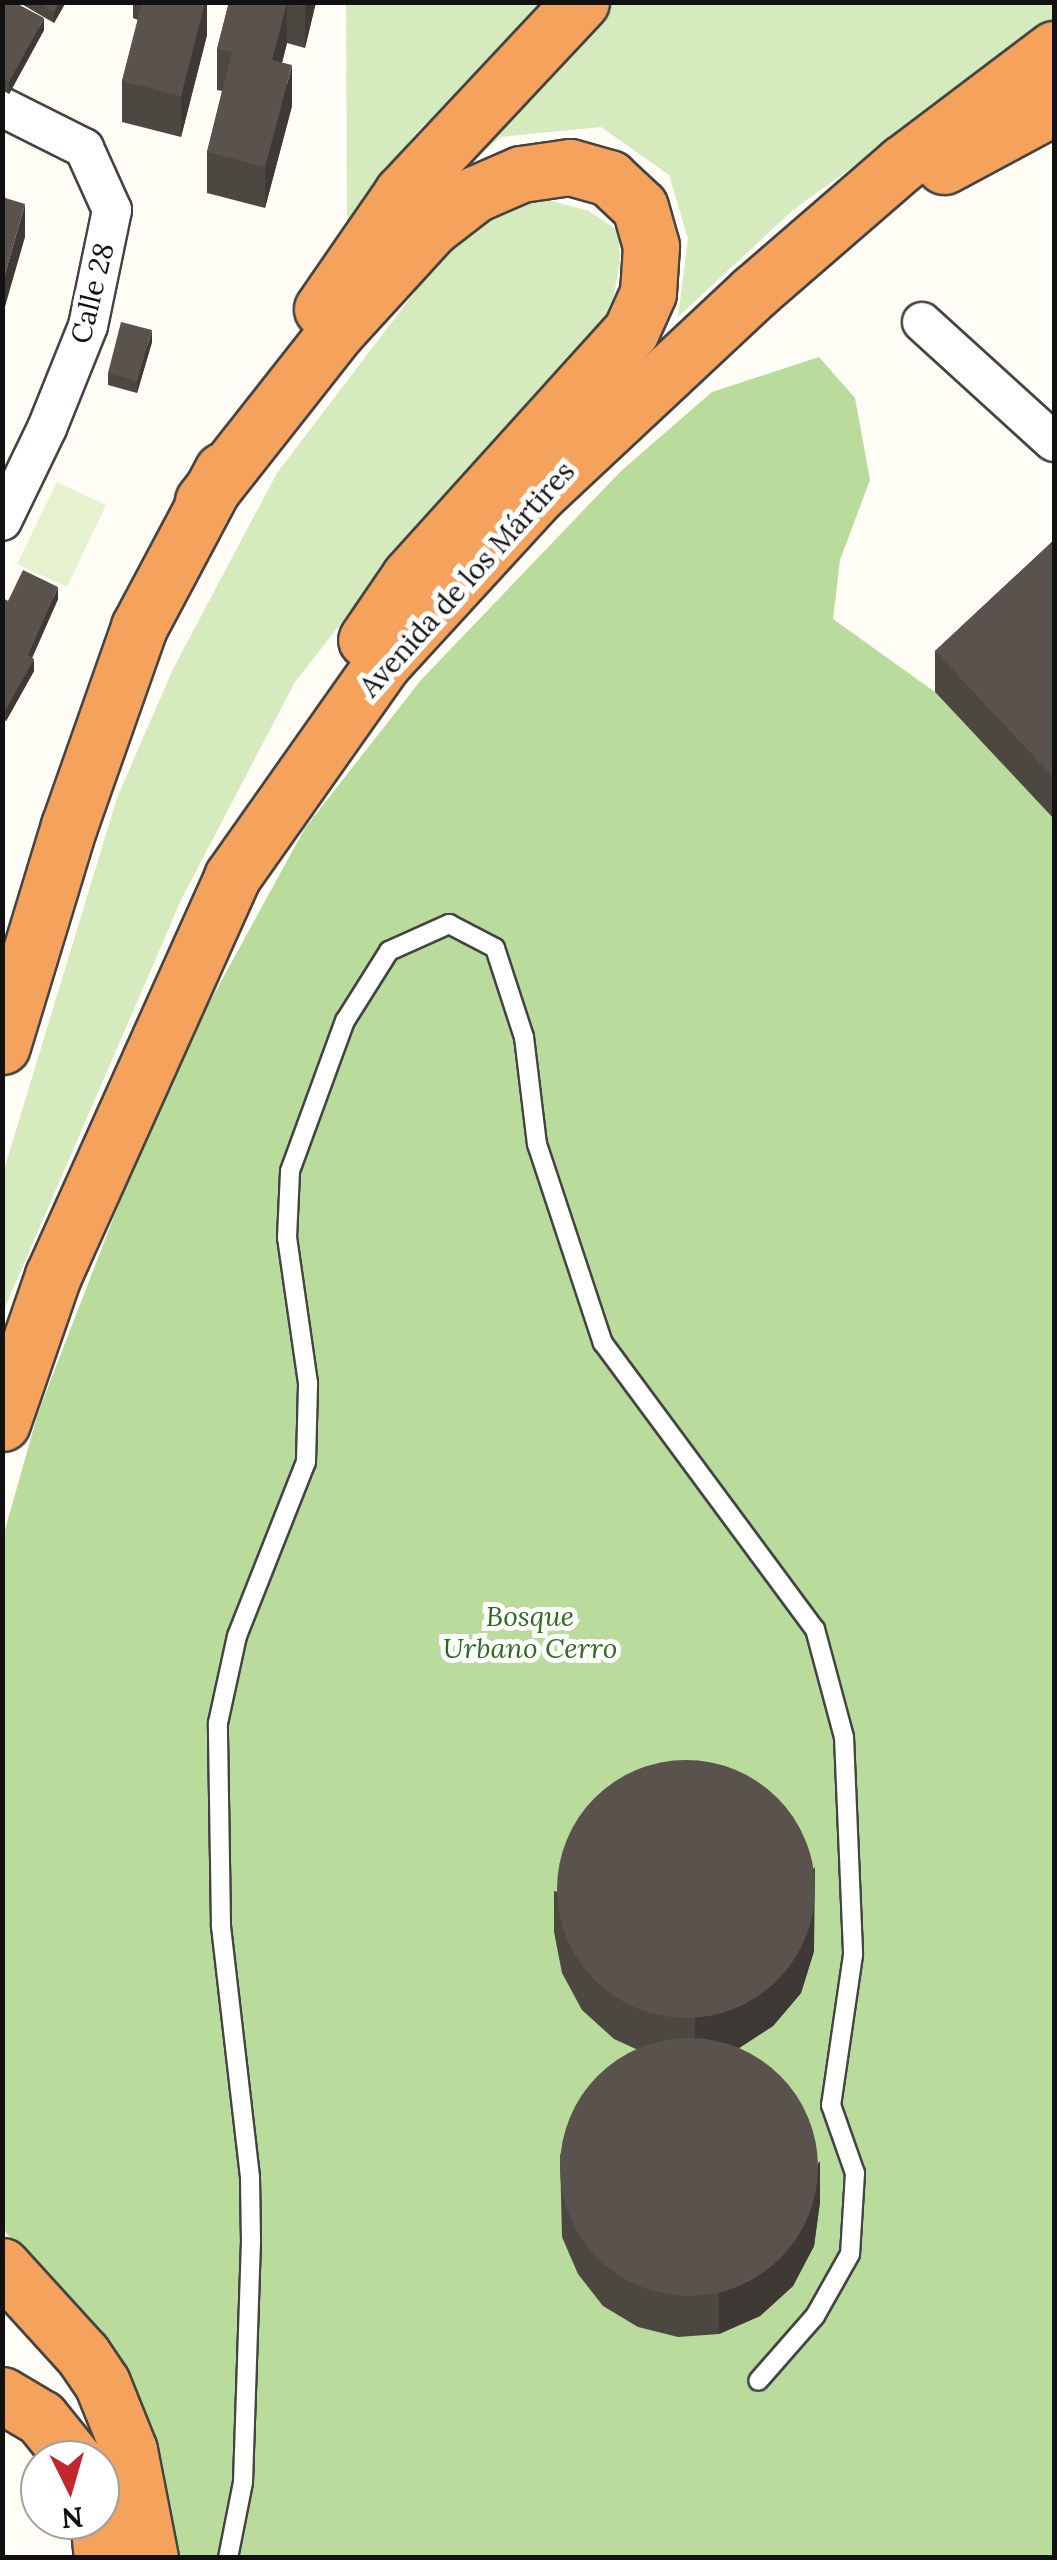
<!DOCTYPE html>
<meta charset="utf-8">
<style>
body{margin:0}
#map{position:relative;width:1057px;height:2560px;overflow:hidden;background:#fffdf5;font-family:Lora,serif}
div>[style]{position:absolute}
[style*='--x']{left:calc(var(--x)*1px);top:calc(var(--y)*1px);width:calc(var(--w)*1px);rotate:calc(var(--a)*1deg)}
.green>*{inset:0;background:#d5ebbd}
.forest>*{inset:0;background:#b9dc9c}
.pitch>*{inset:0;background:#e6f2cf}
.roads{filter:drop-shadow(2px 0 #444) drop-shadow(-2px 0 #444) drop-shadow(0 2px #444) drop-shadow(0 -2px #444)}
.lane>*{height:18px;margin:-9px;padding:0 9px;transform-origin:9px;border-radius:9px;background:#fff}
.street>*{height:38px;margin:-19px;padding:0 19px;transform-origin:19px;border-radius:19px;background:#fff}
.highway>*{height:55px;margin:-27.5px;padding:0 27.5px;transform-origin:27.5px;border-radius:27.5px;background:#f5a25d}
.wall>*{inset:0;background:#4d4742}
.shaded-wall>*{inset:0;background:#3f3936}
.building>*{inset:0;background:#5a524d}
.round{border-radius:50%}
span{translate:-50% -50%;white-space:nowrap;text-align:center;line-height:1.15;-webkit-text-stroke:10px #fff;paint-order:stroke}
.street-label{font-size:28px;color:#111}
.park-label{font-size:28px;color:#2f6b1f;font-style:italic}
.frame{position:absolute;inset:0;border:5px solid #111;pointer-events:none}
.north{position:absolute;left:20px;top:2440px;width:100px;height:100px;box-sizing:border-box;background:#fff;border:2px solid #a0a0a0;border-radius:50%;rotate:175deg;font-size:28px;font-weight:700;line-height:40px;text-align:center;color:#111}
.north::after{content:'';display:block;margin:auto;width:35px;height:45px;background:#c4262e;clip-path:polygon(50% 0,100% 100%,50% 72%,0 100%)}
</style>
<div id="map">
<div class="green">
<div style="clip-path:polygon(346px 3px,545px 3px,415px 134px,347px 229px)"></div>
<div style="clip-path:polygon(610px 3px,1054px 3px,1054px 21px,793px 210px,678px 317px,688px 239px,669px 175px,601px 127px,501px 137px,447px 182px,487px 127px)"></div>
<div style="clip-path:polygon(525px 194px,589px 211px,619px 231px,620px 261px,609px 323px,433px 506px,295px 682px,182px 898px,3px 1312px,3px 1173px,117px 798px,173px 669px,277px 473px,459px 234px)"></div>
</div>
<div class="forest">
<div style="clip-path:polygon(819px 357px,855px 398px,870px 480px,840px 560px,833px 619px,935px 692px,1054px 819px,1054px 2557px,164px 2557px,19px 2250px,3px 2228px,3px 1537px,38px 1413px,166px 1082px,305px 828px,421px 680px,621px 471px,712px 392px)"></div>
</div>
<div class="pitch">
<div style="clip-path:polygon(57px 482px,106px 505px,67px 587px,17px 564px)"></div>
</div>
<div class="roads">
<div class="lane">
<div style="--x:228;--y:2558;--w:77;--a:-78.8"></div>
<div style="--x:243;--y:2482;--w:240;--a:-88.1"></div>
<div style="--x:251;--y:2242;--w:65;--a:-90.9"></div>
<div style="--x:250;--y:2177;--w:254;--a:-96.6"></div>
<div style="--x:221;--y:1925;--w:202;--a:-90.9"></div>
<div style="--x:218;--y:1723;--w:89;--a:-77.7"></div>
<div style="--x:237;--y:1636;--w:187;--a:-68.4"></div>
<div style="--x:306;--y:1462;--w:79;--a:-88.5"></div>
<div style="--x:308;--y:1383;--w:147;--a:-98.2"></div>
<div style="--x:287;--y:1238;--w:67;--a:-87.4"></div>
<div style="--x:290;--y:1171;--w:160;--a:-69.9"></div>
<div style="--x:345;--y:1021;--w:83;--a:-57.8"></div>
<div style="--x:389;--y:951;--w:66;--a:-24.2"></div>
<div style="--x:449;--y:924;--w:52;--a:27.6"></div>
<div style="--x:495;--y:948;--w:94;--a:72"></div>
<div style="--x:524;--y:1037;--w:108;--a:83.1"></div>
<div style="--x:537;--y:1144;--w:210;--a:71.7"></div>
<div style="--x:603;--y:1343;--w:356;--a:53.5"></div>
<div style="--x:815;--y:1629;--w:112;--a:75"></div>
<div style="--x:844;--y:1737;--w:218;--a:87.6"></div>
<div style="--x:853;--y:1955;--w:152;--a:98.3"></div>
<div style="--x:831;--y:2105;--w:72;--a:70.6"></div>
<div style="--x:855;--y:2173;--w:81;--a:93.5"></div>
<div style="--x:850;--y:2254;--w:71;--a:119.4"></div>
<div style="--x:815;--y:2316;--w:86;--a:131.2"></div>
</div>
<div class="street">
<div style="--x:2;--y:107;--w:92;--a:26.6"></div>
<div style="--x:84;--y:148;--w:68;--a:65.7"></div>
<div style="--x:112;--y:210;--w:118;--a:101.7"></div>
<div style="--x:88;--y:326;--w:110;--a:111.9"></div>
<div style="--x:47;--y:428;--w:103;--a:115.8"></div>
<div style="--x:922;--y:322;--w:178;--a:42.3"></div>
</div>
<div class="highway">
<div style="--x:944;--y:166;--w:125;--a:-28.2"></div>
<div style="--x:322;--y:309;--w:141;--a:-55.4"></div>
<div style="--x:402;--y:193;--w:262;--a:-46.9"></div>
<div style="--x:203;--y:501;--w:215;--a:-51.8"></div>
<div style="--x:336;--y:332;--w:141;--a:-47.6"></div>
<div style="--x:431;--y:228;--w:56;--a:-37.7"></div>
<div style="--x:475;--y:194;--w:50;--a:-23.5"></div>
<div style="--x:521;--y:174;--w:49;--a:-8.1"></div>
<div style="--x:570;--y:167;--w:41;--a:15.8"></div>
<div style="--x:609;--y:178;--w:42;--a:43.1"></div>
<div style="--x:640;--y:207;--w:41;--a:74.2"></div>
<div style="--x:651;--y:246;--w:47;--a:93.7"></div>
<div style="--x:648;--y:293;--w:42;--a:114.1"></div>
<div style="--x:631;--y:331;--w:331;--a:132.1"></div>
<div style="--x:409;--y:577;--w:76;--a:124.3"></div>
<div style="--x:2;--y:1046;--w:230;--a:-73.1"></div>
<div style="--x:69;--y:826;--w:211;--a:-70.6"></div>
<div style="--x:139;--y:627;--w:177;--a:-62"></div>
<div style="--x:2;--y:1423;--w:156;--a:-70.9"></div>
<div style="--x:53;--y:1276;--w:437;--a:-65.8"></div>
<div style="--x:232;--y:877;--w:262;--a:-54.8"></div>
<div style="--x:383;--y:663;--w:226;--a:-47.5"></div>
<div style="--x:536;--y:496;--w:299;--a:-43.1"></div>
<div style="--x:754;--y:292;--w:197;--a:-40.9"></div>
<div style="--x:903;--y:163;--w:189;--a:-37.1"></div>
<div style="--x:2;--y:2266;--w:120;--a:47.7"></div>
<div style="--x:83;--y:2355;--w:34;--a:56"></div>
<div style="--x:102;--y:2383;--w:72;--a:68.1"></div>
<div style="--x:129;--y:2450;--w:110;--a:79"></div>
<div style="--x:2;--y:2395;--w:45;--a:30.5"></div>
<div style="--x:41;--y:2418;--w:54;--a:51"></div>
<div style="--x:98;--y:2520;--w:38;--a:84"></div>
</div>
</div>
<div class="wall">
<div style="clip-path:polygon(2px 2px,44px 30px,9px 94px,2px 90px)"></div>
<div style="clip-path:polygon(18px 2px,66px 2px,54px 23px)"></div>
<div style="clip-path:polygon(133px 2px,207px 2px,207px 35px,181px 137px,122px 122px,122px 81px,138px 20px,133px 18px)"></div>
<div style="clip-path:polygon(229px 2px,316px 2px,305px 48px,287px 43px,282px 63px,292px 106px,265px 208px,207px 193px,207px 152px,222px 91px,217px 90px,217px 49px)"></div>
<div style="clip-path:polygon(152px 342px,137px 393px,108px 385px,108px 373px)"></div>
<div style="clip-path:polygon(1054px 540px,1054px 819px,935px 692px,935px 651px)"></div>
<div style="clip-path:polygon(2px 598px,8px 601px,58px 599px,32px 658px,34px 671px,6px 721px,2px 719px)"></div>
<div style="clip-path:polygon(554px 1891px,814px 1951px,801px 1993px,773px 2026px,739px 2048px,820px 2202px,814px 2246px,793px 2286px,760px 2316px,719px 2334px,678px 2337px,638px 2327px,603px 2306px,578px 2274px,562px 2237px,560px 2155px,638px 2050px,614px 2039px,582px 2010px,562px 1973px,554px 1932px)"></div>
</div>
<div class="shaded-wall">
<div style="clip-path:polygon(59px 2px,66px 2px,54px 23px,54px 12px)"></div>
<div style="clip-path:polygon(205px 2px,207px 2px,207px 35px,181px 137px,181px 96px)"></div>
<div style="clip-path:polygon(287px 2px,287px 43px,272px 101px,272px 60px)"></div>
<div style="clip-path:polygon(306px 2px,316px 2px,305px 48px,305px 7px)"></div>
<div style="clip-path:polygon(44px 18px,44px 30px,9px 94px,9px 82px)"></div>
<div style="clip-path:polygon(292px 65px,292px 106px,265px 208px,265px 167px)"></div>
<div style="clip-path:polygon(25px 204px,25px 237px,2px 317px,2px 284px)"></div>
<div style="clip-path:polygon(152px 330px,152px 342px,137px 393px,137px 381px)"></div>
<div style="clip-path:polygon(58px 587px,58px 599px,28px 667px,28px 655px)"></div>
<div style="clip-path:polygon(34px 659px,34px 671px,6px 721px,6px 709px)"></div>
<div style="clip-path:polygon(815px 1867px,814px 1951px,801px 1993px,773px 2026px,736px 2050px,695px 2060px,695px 2019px)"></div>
<div style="clip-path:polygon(820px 2161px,820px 2202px,814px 2246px,793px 2286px,760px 2316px,719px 2334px,719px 2293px)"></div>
</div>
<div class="building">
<div style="clip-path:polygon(2px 2px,14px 2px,44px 18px,9px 82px,2px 78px)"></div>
<div style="clip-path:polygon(38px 2px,59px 2px,54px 12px)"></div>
<div style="clip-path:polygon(142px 2px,205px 2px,181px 96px,122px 81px)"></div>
<div style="clip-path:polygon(229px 2px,287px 2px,272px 60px,292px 65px,265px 167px,207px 152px,232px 52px,217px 49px)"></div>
<div style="clip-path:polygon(288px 2px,306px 2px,305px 7px)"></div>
<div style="clip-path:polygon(2px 197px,25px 204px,2px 284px)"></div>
<div style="clip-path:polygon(121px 322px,152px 330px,137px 381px,108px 373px)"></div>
<div style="clip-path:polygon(1054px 540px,1054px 778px,935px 651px)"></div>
<div style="clip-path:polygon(23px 570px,58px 587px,28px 655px,34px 659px,6px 709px,2px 707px,2px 598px,8px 601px)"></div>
<div class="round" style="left:557px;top:1760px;width:258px;height:258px"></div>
<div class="round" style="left:560px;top:2038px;width:258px;height:258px"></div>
</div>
<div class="street-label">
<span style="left:92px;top:293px;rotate:-76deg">Calle 28</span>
<span style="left:467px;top:579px;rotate:-48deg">Avenida de los Mártires</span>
</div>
<div class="park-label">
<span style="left:530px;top:1632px">Bosque<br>Urbano Cerro</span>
</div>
<div class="frame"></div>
<div class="north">N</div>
</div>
